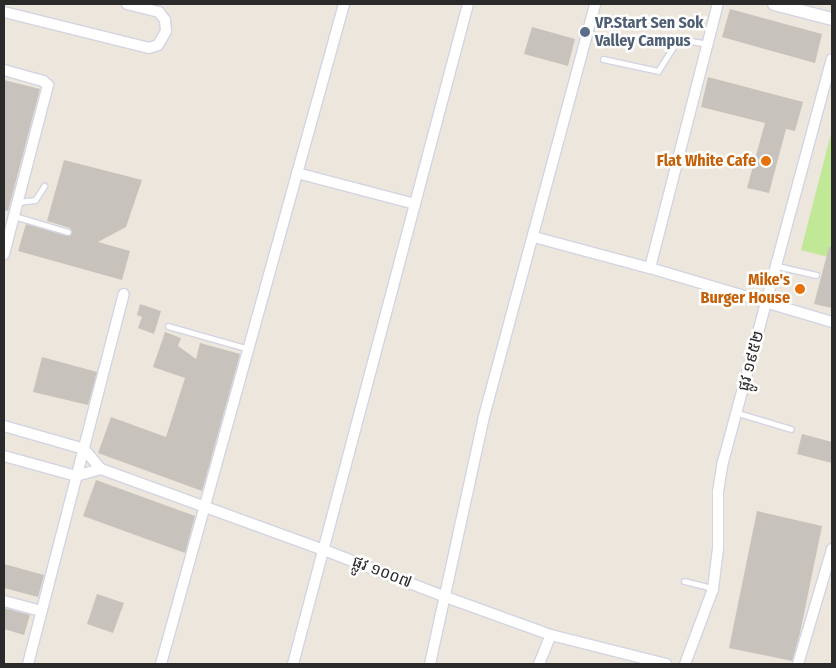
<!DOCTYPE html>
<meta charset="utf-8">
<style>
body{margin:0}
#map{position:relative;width:836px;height:668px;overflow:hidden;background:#ece6dc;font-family:"Fira Sans Condensed","Noto Sans Khmer",sans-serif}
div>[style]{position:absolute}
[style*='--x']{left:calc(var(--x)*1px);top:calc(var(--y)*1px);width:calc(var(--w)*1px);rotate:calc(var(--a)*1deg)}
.pitch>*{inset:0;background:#c0e896}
.building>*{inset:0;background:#c7c3bc}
.roads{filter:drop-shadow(1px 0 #d2d4e3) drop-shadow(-1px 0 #d2d4e3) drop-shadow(0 1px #d2d4e3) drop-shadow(0 -1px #d2d4e3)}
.service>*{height:5px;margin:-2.5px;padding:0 2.5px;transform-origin:2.5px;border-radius:2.5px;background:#fff}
.minor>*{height:10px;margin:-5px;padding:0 5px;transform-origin:5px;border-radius:5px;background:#fff}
.tertiary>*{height:12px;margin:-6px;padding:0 6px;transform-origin:6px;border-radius:6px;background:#fff}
.dots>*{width:14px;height:14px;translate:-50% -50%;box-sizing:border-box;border:2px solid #fff;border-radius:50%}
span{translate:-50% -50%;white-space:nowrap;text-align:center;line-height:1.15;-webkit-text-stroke:5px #fff;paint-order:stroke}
.service-label{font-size:16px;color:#4e5e75;font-weight:700}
.left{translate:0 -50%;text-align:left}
.food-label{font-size:16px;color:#c56008;font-weight:700}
.right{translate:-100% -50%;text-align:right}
.street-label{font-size:16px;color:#2a2a2a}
.frame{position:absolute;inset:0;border:5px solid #2a2a2a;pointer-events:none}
</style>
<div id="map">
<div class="pitch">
<div style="clip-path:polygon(832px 130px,832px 258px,801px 250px)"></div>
</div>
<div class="building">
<div style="clip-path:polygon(730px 9px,822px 34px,815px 63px,722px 37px)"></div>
<div style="clip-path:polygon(532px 27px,575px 39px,568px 66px,524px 54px)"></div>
<div style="clip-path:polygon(708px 77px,803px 102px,795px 131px,786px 129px,769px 193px,747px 188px,765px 123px,701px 107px)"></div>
<div style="clip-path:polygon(4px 80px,40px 89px,8px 211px,4px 210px)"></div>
<div style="clip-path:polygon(64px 160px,142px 180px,126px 227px,98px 242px,130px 251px,122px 280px,18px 251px,26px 224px,67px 236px,72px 234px,70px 228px,47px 221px)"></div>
<div style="clip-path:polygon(829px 247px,832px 247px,832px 308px,814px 304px)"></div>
<div style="clip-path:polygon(140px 304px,161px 311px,154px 334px,138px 328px,142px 317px,137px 315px)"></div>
<div style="clip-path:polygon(165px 332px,181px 338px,178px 346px,196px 359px,200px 343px,240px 354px,202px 491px,98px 453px,111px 417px,166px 437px,185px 378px,153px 367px)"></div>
<div style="clip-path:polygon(42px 357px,97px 372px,88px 405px,33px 392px)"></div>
<div style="clip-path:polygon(802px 434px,832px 442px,832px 463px,797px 454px)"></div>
<div style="clip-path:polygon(96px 480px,195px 516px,185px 553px,83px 516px)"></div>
<div style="clip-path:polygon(757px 511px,822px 526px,800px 633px,792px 661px,729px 648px)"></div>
<div style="clip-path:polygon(4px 564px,44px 575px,38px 597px,4px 588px)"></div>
<div style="clip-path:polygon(97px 594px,124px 603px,113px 633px,87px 624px)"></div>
<div style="clip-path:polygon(4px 608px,30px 615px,24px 635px,4px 629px)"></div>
</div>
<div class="roads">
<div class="service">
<div style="--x:603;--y:59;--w:56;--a:12.3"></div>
<div style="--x:658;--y:71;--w:34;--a:-58"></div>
<div style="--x:676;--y:42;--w:9;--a:-13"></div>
<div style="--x:685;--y:40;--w:22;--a:10"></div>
<div style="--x:18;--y:202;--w:17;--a:-7"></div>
<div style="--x:35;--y:200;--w:17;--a:-57"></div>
<div style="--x:14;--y:216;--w:56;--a:16.5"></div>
<div style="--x:777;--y:266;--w:40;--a:13"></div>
<div style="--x:168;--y:326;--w:84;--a:15.9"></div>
<div style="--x:738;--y:413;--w:55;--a:16.8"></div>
<div style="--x:684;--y:581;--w:30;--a:14"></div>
</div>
<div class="minor">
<div style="--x:4;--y:12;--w:149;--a:13.9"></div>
<div style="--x:149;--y:48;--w:9;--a:-18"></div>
<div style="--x:158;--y:45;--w:16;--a:-60"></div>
<div style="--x:166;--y:31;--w:11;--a:-95"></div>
<div style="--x:165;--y:20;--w:10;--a:-127"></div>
<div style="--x:159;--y:12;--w:33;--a:-166"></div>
<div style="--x:4;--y:70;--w:41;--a:15.8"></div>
<div style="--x:43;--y:81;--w:6;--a:39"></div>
<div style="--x:48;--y:85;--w:175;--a:104.6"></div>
<div style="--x:297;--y:173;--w:122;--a:14.7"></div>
<div style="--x:534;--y:237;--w:120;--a:15"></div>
<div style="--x:650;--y:268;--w:190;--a:16.5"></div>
<div style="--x:650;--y:268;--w:273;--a:-75.6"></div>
<div style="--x:4;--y:426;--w:83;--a:16"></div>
<div style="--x:84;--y:449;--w:26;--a:50"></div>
<div style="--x:101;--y:469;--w:237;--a:20"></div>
<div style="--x:324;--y:550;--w:128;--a:21.1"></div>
<div style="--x:443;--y:596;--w:115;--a:19.9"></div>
<div style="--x:551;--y:635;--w:119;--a:14.2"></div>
<div style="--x:4;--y:456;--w:75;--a:15.5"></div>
<div style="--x:76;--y:476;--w:26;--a:-16"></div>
<div style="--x:4;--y:601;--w:39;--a:15"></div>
<div style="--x:28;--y:664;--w:382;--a:-75.5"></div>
<div style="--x:161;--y:664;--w:685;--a:-74.5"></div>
<div style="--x:293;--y:664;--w:683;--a:-75.15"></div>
<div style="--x:430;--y:664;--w:250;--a:-77.7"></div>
<div style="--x:483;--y:420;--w:431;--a:-74.9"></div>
<div style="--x:539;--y:664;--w:31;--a:-68"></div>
<div style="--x:685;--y:664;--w:80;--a:-69.5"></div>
<div style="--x:713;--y:589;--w:41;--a:-83"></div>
<div style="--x:718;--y:548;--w:56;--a:-90"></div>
<div style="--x:718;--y:492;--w:30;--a:-81"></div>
<div style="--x:723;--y:462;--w:417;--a:-74.9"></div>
<div style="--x:798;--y:664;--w:120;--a:-73.5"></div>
</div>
<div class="tertiary">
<div style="--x:774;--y:4;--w:60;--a:14.5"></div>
</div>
</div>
<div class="dots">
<div style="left:585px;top:32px;background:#5c6f8a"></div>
<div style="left:766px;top:161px;background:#e8710a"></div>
<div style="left:800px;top:289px;background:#e8710a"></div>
</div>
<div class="service-label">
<span class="left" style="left:595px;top:32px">VP.Start Sen Sok<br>Valley Campus</span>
</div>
<div class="food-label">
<span class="right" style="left:756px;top:161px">Flat White Cafe</span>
<span class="right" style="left:790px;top:289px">Mike's<br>Burger House</span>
</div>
<div class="street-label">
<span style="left:751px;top:361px;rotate:-75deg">ផ្លូវ ១៩៥២</span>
<span style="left:382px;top:572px;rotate:21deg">ផ្លូវ ១០០៧</span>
</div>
<div class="frame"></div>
</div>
